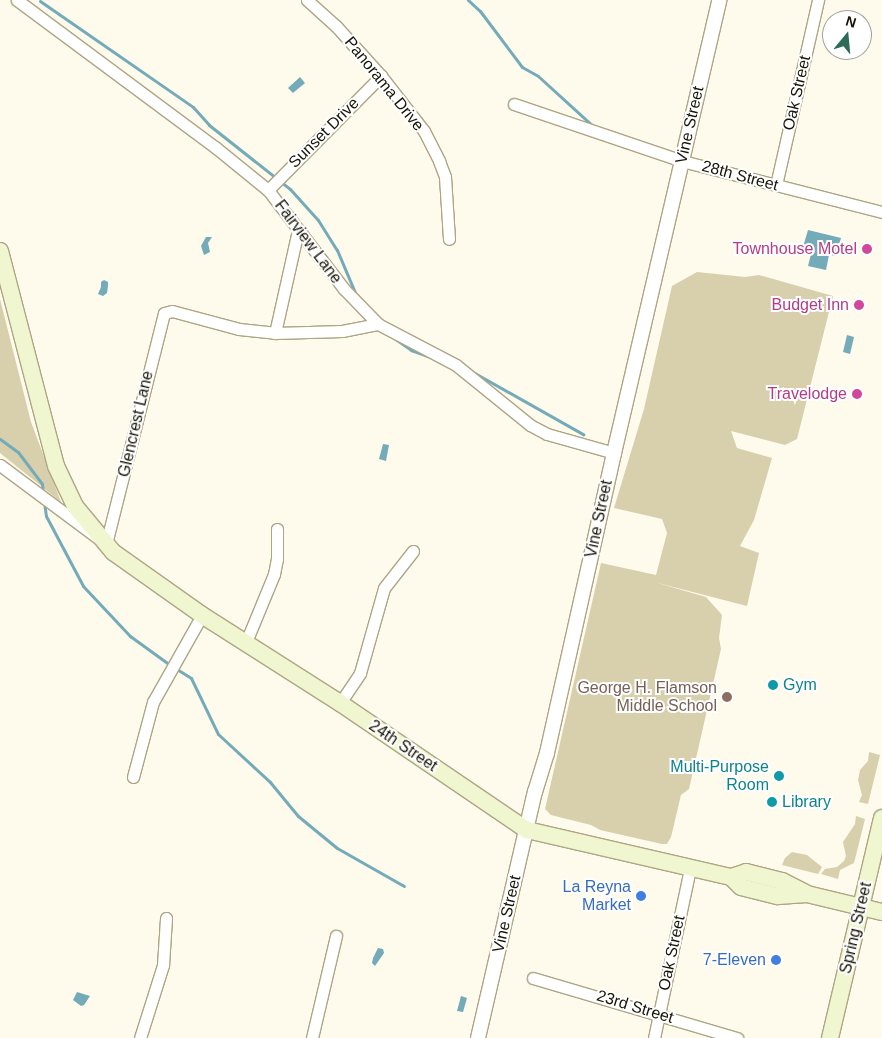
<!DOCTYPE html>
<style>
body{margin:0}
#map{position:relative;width:882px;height:1038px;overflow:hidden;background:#fefaec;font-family:Arial,sans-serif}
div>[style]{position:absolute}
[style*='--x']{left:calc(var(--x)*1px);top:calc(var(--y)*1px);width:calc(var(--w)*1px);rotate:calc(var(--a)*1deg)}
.green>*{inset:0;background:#d8cfad}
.water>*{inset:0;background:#73abb9}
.stream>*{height:3px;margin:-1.5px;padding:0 1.5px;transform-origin:1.5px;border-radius:1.5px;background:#73abb9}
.roads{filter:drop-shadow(1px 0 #aea584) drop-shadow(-1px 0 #aea584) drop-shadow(0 1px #aea584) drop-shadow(0 -1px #aea584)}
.minor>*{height:11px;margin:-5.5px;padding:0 5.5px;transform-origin:5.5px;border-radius:5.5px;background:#fff}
.tertiary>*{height:14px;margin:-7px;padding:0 7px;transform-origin:7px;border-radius:7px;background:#fff}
.secondary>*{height:16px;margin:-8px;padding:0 8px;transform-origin:8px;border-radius:8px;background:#f0f6cf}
.dots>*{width:14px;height:14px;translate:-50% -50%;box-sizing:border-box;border:2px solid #fff;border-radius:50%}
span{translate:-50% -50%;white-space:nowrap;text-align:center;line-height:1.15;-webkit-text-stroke:4px #fff;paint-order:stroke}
.street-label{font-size:16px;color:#171407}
.hotel-label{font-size:16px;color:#b23c85}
.right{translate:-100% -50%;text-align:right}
.culture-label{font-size:16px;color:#0d838f}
.left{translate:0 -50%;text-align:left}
.education-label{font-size:16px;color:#785e54}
.shop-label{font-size:16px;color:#366cbe}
.north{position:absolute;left:822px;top:10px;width:50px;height:50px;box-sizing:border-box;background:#fff;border:1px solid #a2a19c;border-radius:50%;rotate:17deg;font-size:14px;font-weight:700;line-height:20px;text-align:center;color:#171407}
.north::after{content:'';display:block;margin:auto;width:18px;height:22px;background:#2c6b58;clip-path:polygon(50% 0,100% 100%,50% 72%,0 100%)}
</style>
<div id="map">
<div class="green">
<div style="clip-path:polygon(697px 272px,745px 277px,759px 275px,833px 296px,797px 439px,785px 445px,731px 431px,737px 448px,772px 458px,754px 520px,740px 546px,759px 553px,747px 606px,654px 582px,706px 597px,722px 615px,719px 638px,721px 649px,689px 789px,681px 795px,671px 837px,667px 844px,662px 844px,600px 830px,591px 825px,551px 815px,545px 809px,601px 563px,656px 575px,667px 533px,662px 519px,614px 508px,644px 409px,672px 286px)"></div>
<div style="clip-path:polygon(0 299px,31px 422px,61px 502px,0 453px)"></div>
<div style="clip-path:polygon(869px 752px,880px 755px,868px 804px,859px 802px,862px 795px,858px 780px,860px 770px,868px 761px)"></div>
<div style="clip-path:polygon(856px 816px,865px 819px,854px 863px,840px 870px,838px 879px,821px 874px,825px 869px,837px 867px,844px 861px,846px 856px,843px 842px,855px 824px)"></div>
<div style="clip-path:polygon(792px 852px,807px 855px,822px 867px,818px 874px,782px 865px,785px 858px)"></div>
</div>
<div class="water">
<div style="clip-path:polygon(300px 77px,305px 83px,293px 93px,288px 88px)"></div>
<div style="clip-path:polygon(808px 230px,841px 238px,836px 256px,829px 255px,826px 270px,808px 266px,812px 250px,803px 247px)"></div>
<div style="clip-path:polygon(206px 237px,212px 237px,208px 243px,210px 252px,204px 255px,201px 246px)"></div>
<div style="clip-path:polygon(104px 280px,108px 282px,108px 286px,107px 293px,103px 296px,98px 294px,101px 287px,101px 282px)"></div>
<div style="clip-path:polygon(847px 335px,854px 337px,850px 354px,843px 352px)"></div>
<div style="clip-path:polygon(383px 444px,389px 445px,386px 461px,379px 459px)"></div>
<div style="clip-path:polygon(378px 948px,383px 949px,384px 953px,375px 966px,372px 963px,373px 958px)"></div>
<div style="clip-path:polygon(77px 992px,90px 996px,84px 1005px,81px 1006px,73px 1000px)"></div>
<div style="clip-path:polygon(461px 996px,467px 998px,463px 1012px,457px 1011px)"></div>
</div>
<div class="stream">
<div style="--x:468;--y:0;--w:16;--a:43"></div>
<div style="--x:480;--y:11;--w:70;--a:53.1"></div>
<div style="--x:522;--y:67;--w:18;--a:29"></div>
<div style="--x:538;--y:76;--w:74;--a:42.3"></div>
<div style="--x:40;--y:1;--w:186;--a:34.7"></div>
<div style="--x:193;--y:107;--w:24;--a:48"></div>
<div style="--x:209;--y:125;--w:103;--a:38.3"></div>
<div style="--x:290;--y:189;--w:42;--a:47.9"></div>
<div style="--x:318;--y:220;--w:36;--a:58"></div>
<div style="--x:337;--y:250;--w:49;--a:67.1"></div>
<div style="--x:394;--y:338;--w:21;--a:35"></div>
<div style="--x:411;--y:350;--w:20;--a:20"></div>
<div style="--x:471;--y:371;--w:129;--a:29.4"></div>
<div style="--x:0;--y:439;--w:22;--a:36"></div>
<div style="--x:18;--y:452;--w:40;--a:53"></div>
<div style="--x:42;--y:484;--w:10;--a:84"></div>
<div style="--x:44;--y:502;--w:14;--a:82"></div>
<div style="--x:46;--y:516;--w:79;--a:62.1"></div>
<div style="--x:83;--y:586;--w:69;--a:46.8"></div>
<div style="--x:130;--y:636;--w:49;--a:35.9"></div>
<div style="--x:175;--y:668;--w:19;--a:32"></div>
<div style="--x:191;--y:678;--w:62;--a:64.3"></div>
<div style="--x:218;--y:734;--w:71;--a:42.7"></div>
<div style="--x:270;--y:782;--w:44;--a:50.5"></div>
<div style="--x:298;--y:816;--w:50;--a:39.4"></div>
<div style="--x:337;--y:848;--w:77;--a:29.6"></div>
</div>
<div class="roads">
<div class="minor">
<div style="--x:17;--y:0;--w:247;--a:36.6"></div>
<div style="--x:215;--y:147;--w:68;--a:39.1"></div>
<div style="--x:268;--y:190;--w:125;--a:52.5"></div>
<div style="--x:344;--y:289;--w:49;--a:45.8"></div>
<div style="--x:378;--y:324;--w:88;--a:27.7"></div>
<div style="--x:456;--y:365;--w:95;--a:39"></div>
<div style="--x:530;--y:425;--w:19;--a:28"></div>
<div style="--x:547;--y:434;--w:70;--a:15.8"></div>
<div style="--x:307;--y:0;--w:39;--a:42"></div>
<div style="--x:336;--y:26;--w:67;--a:48"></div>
<div style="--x:381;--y:76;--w:70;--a:52"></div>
<div style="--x:424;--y:131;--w:34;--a:63"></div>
<div style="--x:439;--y:161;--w:17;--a:69"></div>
<div style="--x:445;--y:177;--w:62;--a:86.3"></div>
<div style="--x:514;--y:104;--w:177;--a:18.7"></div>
<div style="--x:682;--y:161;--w:206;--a:14.3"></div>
<div style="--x:776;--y:185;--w:190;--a:-77.2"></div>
<div style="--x:268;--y:190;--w:161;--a:-45.3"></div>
<div style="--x:275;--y:333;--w:106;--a:-77.4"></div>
<div style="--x:0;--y:465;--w:132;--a:36.7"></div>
<div style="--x:106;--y:544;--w:238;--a:-75.9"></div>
<div style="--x:164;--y:313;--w:8;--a:-14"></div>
<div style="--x:172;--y:311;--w:69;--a:15"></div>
<div style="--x:239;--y:329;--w:36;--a:6"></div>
<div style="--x:275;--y:333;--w:67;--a:-1.7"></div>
<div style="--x:342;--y:331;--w:37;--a:-11"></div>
<div style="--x:246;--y:642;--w:74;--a:-67.6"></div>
<div style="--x:274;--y:574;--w:15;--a:-79"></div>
<div style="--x:277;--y:559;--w:30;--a:-90"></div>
<div style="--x:340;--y:703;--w:36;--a:-56"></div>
<div style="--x:360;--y:673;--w:88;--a:-74.2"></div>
<div style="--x:384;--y:588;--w:47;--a:-51.9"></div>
<div style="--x:133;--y:777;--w:78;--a:-75.1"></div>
<div style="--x:153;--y:702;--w:100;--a:-60.6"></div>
<div style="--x:533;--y:978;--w:213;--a:16.4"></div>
<div style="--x:140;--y:1038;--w:77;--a:-72.5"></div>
<div style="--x:163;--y:965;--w:47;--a:-86.3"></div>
<div style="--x:312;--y:1038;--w:105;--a:-76.8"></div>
<div style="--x:654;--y:1038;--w:174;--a:-78"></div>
</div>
<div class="tertiary">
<div style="--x:478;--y:1038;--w:253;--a:-77"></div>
<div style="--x:535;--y:792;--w:41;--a:-72.9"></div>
<div style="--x:547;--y:753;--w:307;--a:-77.4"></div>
<div style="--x:614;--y:453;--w:465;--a:-76.9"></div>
</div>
<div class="secondary">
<div style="--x:0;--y:251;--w:222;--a:75.4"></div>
<div style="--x:56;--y:466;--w:44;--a:64.6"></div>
<div style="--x:75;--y:506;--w:60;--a:50.4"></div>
<div style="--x:113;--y:552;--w:109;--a:35.3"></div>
<div style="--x:202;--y:615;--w:164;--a:32.5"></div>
<div style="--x:340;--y:703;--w:226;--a:34.2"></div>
<div style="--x:527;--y:830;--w:209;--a:13"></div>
<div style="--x:731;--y:877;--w:14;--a:45"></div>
<div style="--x:741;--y:887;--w:38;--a:14"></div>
<div style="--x:778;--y:896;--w:29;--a:-4"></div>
<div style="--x:731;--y:877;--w:16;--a:-18"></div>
<div style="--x:746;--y:872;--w:37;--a:14"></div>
<div style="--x:782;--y:881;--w:28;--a:27"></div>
<div style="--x:807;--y:894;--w:77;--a:13.5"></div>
<div style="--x:830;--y:1038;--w:226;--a:-76.7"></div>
</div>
</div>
<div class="dots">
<div style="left:867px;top:249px;background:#d1479c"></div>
<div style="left:859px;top:305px;background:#d1479c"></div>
<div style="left:857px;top:394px;background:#d1479c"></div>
<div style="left:773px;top:685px;background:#0f9aa8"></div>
<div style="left:727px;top:697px;background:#8d6e63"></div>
<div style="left:779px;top:776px;background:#0f9aa8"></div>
<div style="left:772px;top:802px;background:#0f9aa8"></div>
<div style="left:641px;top:896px;background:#3f7fe0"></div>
<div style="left:776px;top:960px;background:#3f7fe0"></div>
</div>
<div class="street-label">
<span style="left:384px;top:84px;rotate:51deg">Panorama Drive</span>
<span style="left:797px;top:93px;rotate:-77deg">Oak Street</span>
<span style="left:690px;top:125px;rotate:-77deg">Vine Street</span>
<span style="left:324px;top:133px;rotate:-45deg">Sunset Drive</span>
<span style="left:740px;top:176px;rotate:15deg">28th Street</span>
<span style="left:308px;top:242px;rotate:53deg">Fairview Lane</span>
<span style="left:136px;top:424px;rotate:-77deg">Glencrest Lane</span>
<span style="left:599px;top:519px;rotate:-78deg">Vine Street</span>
<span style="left:403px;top:746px;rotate:34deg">24th Street</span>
<span style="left:507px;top:914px;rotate:-77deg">Vine Street</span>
<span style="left:856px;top:928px;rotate:-77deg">Spring Street</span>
<span style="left:672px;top:953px;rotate:-78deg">Oak Street</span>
<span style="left:635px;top:1007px;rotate:17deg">23rd Street</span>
</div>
<div class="hotel-label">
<span class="right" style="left:857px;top:249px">Townhouse Motel</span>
<span class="right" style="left:849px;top:305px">Budget Inn</span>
<span class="right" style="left:847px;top:394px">Travelodge</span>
</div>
<div class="culture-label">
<span class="left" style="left:783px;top:685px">Gym</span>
<span class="right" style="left:769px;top:776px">Multi-Purpose<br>Room</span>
<span class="left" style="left:782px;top:802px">Library</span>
</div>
<div class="education-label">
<span class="right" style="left:717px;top:697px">George H. Flamson<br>Middle School</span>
</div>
<div class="shop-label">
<span class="right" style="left:631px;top:896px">La Reyna<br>Market</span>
<span class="right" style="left:766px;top:960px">7-Eleven</span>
</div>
<div class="north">N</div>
</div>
